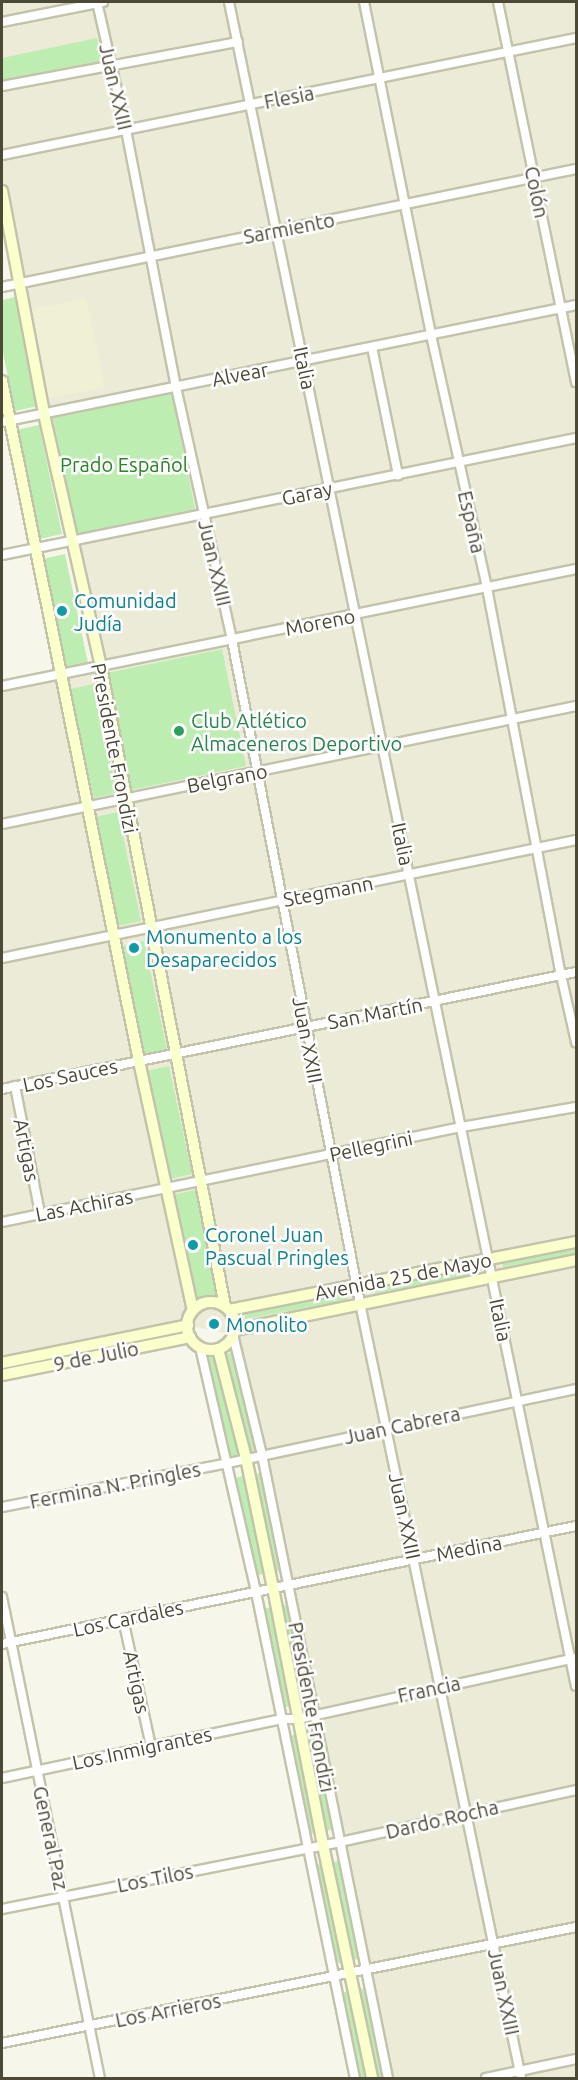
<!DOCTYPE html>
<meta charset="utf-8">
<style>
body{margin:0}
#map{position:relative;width:578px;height:2080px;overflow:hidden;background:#f6f6eb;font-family:Ubuntu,sans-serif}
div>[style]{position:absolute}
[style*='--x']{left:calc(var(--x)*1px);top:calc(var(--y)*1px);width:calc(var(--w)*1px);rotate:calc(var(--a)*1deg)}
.residential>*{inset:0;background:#ebebd8}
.education>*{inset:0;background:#eff0d4}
.green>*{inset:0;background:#beedb1}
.roads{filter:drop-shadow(2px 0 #c3c3ac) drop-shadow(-2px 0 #c3c3ac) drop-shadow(0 2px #c3c3ac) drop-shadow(0 -2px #c3c3ac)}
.street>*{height:8px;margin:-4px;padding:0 4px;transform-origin:4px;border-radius:4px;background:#fff}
.secondary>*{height:10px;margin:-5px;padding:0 5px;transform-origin:5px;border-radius:5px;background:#fbffcc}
.secondary>.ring{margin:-5px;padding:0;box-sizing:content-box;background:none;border:10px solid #fbffcc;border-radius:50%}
.dots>*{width:16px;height:16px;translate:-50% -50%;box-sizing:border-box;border:3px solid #fff;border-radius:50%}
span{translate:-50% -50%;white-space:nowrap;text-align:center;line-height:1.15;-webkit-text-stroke:5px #fff;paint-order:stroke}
.street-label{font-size:20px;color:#4c4a37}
.park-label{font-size:20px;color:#298424}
.culture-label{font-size:20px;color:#0d838f}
.left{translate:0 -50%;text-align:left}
.leisure-label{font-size:20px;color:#27864d}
.frame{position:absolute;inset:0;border:3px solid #4c4a37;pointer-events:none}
</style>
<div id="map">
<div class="residential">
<div style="clip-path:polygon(2px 2px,576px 2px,576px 2078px,388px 2078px,233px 1335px,187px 1325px,2px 1363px,2px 686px,100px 667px,2px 191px)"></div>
</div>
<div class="education">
<div style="clip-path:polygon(86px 298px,105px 387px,46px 399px,30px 310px)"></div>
</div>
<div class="green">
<div style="clip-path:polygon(97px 38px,102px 62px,2px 83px,2px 58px)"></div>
<div style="clip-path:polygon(15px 297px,38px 406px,15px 411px,2px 348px,2px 300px)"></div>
<div style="clip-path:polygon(172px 393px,195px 509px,77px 534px,53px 418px)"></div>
<div style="clip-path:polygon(39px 425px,62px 534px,39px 539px,16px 430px)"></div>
<div style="clip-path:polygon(65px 554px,88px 663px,65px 668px,42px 559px)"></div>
<div style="clip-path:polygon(222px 649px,246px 766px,131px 790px,107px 673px)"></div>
<div style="clip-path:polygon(94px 684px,117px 793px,94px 798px,70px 689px)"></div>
<div style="clip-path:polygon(118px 812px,141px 921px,118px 926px,95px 817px)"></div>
<div style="clip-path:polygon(144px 941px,167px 1050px,144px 1055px,121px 946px)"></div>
<div style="clip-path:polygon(169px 1066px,192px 1174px,169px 1179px,146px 1071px)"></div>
<div style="clip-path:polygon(195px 1190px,218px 1299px,195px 1304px,172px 1195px)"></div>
<div style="clip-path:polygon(576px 1247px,576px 1254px,503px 1267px,503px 1262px)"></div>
<div style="clip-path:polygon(476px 1267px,479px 1269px,478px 1274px,375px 1293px,375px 1288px)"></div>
<div style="clip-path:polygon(346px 1293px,349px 1295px,347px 1300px,245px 1319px,245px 1314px)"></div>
<div style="clip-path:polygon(231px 1353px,256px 1450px,248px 1452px,224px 1354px)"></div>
<div style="clip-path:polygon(215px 1356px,239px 1454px,231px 1456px,207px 1358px)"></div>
<div style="clip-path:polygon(260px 1473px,280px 1571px,272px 1573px,252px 1475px)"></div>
<div style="clip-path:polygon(243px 1476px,263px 1574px,255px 1576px,235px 1478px)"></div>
<div style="clip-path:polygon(288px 1604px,308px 1702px,301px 1704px,281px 1606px)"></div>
<div style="clip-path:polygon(271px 1607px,292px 1706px,284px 1707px,264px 1609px)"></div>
<div style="clip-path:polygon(314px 1731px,334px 1829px,326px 1831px,306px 1733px)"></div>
<div style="clip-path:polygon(297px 1734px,317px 1832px,309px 1834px,289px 1736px)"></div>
<div style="clip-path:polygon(339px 1861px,359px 1959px,352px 1960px,331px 1862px)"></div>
<div style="clip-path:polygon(322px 1864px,343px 1962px,335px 1964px,315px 1865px)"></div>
<div style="clip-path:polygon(365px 1988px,384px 2078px,376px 2078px,358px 1990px)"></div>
<div style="clip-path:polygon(349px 1991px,366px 2078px,358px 2078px,341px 1993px)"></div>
</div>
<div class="roads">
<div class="street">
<div style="--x:97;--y:2;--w:131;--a:77.2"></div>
<div style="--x:126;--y:130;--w:262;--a:79"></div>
<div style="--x:176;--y:387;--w:259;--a:77.5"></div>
<div style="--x:232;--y:640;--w:675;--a:79.07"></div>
<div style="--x:360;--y:1303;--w:792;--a:78.26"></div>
<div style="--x:229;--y:2;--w:1719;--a:78.36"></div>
<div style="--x:364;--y:2;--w:340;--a:78.6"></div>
<div style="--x:431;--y:335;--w:259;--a:77.5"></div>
<div style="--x:487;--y:588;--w:394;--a:79.2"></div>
<div style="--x:561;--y:975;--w:69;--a:77.4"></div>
<div style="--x:498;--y:2;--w:388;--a:78.4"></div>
<div style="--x:2;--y:22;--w:103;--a:-11.2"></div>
<div style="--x:2;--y:86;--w:240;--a:-10.6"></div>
<div style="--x:2;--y:155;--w:586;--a:-11.52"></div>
<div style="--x:2;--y:287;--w:586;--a:-11.62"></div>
<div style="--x:372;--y:347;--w:131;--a:78.5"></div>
<div style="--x:2;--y:422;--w:586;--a:-11.52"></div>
<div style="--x:2;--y:555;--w:586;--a:-11.52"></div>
<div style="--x:2;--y:686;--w:586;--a:-11.52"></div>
<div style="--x:2;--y:824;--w:586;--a:-11.62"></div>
<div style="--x:2;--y:958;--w:586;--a:-11.62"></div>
<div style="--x:15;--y:1086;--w:129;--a:78.9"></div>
<div style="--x:2;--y:1089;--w:586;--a:-11.52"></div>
<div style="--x:2;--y:1222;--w:469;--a:-11.7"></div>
<div style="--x:461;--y:1127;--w:117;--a:-9.9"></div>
<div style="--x:233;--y:1335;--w:123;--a:76.4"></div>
<div style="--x:262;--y:1455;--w:636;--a:78.57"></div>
<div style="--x:200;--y:1347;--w:251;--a:77.1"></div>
<div style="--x:256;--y:1592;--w:496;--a:78.5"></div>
<div style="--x:2;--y:1507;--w:230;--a:-11"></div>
<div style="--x:228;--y:1463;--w:356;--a:-12"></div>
<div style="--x:2;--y:1597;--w:491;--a:78.5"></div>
<div style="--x:123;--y:1619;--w:130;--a:77.6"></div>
<div style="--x:2;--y:1644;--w:586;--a:-11.62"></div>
<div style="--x:2;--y:1778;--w:286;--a:-11.9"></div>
<div style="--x:282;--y:1719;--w:16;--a:0"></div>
<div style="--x:298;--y:1719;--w:285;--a:-12.4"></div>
<div style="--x:2;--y:1909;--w:345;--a:-11.2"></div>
<div style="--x:340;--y:1842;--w:242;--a:-12.4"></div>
<div style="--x:2;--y:2043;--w:586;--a:-11.43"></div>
<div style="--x:486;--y:2078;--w:92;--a:-11.9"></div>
</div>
<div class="secondary">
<div style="--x:2;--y:191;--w:227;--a:79.3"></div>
<div style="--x:44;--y:414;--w:259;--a:77.3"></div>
<div style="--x:101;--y:667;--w:651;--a:79.02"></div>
<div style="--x:2;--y:381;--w:694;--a:78.61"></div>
<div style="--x:139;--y:1061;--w:255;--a:77.8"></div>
<div class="ring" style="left:187px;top:1302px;width:38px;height:38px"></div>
<div style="--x:229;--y:1310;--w:354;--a:-11.1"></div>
<div style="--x:235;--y:1330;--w:348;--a:-11.6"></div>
<div style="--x:218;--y:1349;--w:113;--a:75.6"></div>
<div style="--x:246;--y:1458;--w:133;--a:78.3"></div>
<div style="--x:273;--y:1588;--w:262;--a:79"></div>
<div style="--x:323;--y:1845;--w:238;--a:78.1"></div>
<div style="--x:2;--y:1363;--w:190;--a:-11.5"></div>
<div style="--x:2;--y:1375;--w:192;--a:-11.4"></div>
</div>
</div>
<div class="dots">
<div style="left:62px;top:611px;background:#0f9aa8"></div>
<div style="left:179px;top:731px;background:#2e9e5b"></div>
<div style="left:134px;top:948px;background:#0f9aa8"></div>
<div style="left:193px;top:1245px;background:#0f9aa8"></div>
<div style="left:214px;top:1324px;background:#0f9aa8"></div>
</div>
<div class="street-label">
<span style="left:116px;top:87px;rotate:77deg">Juan XXIII</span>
<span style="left:289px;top:97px;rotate:-11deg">Flesia</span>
<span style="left:537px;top:192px;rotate:78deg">Colón</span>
<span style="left:289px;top:228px;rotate:-11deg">Sarmiento</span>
<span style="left:305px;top:368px;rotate:78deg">Italia</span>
<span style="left:240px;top:374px;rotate:-11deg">Alvear</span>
<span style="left:307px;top:493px;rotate:-12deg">Garay</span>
<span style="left:472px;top:522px;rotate:77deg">España</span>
<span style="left:215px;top:563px;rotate:77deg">Juan XXIII</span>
<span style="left:320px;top:622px;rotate:-11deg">Moreno</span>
<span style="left:115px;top:748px;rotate:79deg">Presidente Frondizi</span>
<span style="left:227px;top:778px;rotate:-11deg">Belgrano</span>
<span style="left:403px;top:844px;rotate:78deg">Italia</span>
<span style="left:328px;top:891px;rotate:-11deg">Stegmann</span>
<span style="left:375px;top:1013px;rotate:-11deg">San Martín</span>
<span style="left:308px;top:1040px;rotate:79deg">Juan XXIII</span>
<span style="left:70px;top:1075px;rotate:-12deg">Los Sauces</span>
<span style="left:371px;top:1146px;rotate:-12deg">Pellegrini</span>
<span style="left:27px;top:1150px;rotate:79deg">Artigas</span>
<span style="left:84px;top:1205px;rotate:-11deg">Las Achiras</span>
<span style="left:403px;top:1276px;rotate:-11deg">Avenida 25 de Mayo</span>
<span style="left:501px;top:1320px;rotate:78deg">Italia</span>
<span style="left:96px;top:1356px;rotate:-11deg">9 de Julio</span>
<span style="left:402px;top:1425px;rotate:-12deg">Juan Cabrera</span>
<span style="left:115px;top:1485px;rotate:-11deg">Fermina N. Pringles</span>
<span style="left:405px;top:1516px;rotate:78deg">Juan XXIII</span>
<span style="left:469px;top:1548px;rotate:-11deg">Medina</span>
<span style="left:128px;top:1618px;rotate:-12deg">Los Cardales</span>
<span style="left:137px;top:1682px;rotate:78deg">Artigas</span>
<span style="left:429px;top:1689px;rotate:-12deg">Francia</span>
<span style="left:312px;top:1707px;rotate:79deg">Presidente Frondizi</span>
<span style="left:142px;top:1748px;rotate:-12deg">Los Inmigrantes</span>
<span style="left:442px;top:1819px;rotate:-13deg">Dardo Rocha</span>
<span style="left:51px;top:1838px;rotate:78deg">General Paz</span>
<span style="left:155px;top:1878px;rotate:-11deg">Los Tilos</span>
<span style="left:504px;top:1992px;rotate:78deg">Juan XXIII</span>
<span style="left:168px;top:2010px;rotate:-11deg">Los Arrieros</span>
</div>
<div class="park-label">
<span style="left:124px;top:464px">Prado Español</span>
</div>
<div class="culture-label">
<span class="left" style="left:74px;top:612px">Comunidad<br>Judía</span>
<span class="left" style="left:146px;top:948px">Monumento a los<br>Desaparecidos</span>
<span class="left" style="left:205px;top:1246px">Coronel Juan<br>Pascual Pringles</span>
<span class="left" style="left:226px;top:1324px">Monolito</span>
</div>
<div class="leisure-label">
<span class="left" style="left:191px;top:732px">Club Atlético<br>Almaceneros Deportivo</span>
</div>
<div class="frame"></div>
</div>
